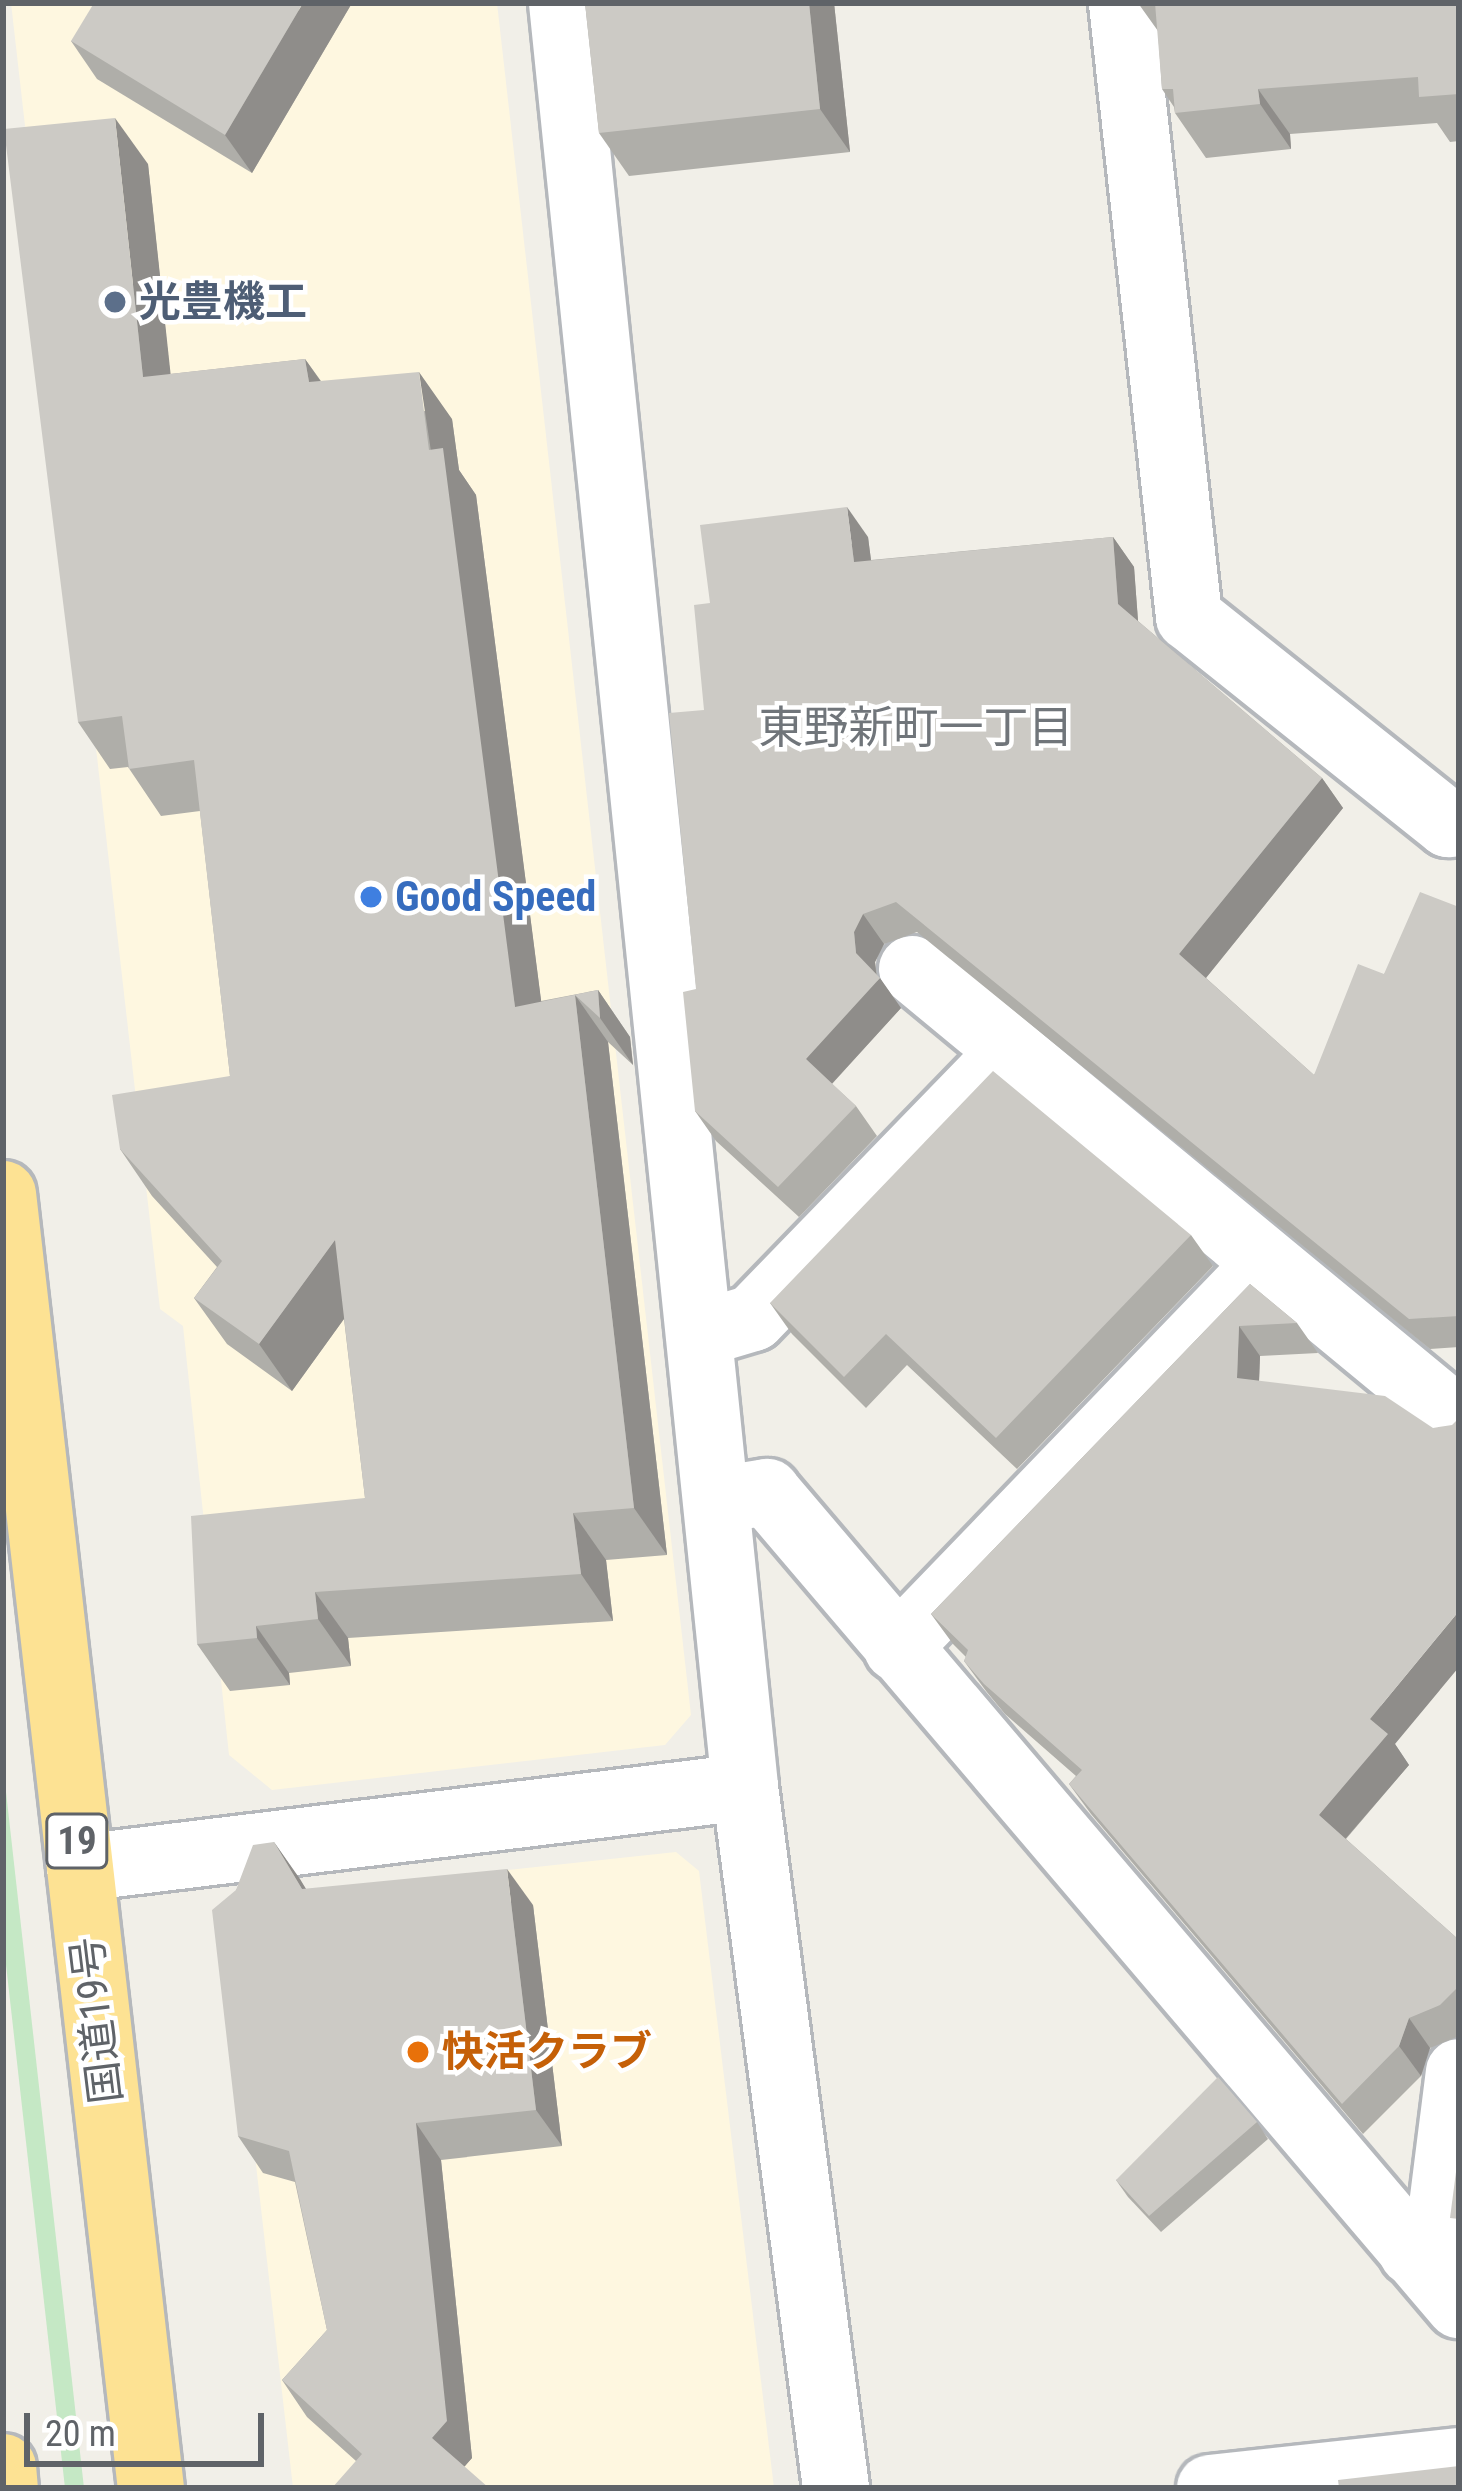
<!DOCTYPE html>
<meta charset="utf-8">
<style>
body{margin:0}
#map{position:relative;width:1462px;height:2491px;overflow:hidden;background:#f1efe8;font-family:"Roboto Condensed","Noto Sans JP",sans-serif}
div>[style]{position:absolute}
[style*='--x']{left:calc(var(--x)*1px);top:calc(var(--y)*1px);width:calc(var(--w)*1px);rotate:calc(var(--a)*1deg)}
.commercial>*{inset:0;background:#fef7e0}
.green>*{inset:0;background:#c5e8c5}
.roads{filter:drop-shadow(3px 0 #b5b8bc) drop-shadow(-3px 0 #b5b8bc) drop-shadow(0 3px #b5b8bc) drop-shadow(0 -3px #b5b8bc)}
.minor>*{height:66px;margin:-33px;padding:0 33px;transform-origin:33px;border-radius:33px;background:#fff}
.highway>*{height:66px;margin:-33px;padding:0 33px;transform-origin:33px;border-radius:33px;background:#fde293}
.wall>*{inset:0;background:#afaea9}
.shaded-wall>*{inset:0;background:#8f8d8a}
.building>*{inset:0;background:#cccac5}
.dots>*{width:33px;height:33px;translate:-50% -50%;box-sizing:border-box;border:6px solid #fff;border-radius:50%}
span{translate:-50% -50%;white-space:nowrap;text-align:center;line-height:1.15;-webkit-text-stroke:9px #fff;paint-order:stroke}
.shield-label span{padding:3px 9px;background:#fff;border:3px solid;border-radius:9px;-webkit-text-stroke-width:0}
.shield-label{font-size:39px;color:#5f6368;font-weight:700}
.service-label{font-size:42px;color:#4e5e75;font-weight:700}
.left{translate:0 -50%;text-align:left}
.shop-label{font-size:42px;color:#366cbe;font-weight:700}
.street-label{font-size:42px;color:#5f6368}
.food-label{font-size:42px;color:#c56008;font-weight:700}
.neighbourhood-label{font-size:45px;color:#70757a}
.frame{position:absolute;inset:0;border:6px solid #5f6368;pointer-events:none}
.scale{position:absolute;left:24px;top:2413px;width:240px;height:54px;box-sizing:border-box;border:6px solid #5f6368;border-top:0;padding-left:15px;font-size:36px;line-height:42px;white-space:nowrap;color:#5f6368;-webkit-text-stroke:9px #fff;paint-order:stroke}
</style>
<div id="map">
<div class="commercial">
<div style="clip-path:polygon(11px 3px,497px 3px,691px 1715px,665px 1745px,272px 1790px,229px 1755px,183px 1326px,160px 1309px)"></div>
<div style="clip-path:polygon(676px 1852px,699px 1871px,774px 2488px,293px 2488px,228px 1920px,248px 1898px)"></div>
</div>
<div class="green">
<div style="clip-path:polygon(3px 1765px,84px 2488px,65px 2488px,3px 1938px)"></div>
</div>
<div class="roads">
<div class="minor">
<div style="--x:562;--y:3;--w:1793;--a:84.14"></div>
<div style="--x:745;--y:1787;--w:707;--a:82.6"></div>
<div style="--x:1122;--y:3;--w:618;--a:83.77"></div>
<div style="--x:1189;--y:617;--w:332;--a:38.6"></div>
<div style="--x:1448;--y:824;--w:11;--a:-5"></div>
<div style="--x:912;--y:969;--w:710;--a:39.57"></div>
<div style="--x:699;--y:1334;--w:56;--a:-16.5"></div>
<div style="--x:753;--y:1318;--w:366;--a:-45.9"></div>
<div style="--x:718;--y:1500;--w:50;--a:-9.3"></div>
<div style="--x:767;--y:1492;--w:1068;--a:49.6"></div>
<div style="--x:897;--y:1648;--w:529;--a:-46.07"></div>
<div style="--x:80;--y:1868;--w:670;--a:-6.94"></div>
<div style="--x:1412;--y:2252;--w:41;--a:-47"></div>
<div style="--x:1440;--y:2222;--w:151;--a:-82.8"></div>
<div style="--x:1210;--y:2488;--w:250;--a:-6.2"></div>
</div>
<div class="highway">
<div style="--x:3;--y:1194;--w:1302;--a:83.48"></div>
<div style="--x:3;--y:2467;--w:21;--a:85"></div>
</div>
</div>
<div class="wall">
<div style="clip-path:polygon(352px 3px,252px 173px,97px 79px,71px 41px)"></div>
<div style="clip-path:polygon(585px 3px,834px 3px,850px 152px,629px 176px,599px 133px)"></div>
<div style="clip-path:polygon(1138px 3px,1459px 3px,1459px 141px,1450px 142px,1437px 123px,1290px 134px,1291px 149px,1206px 158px,1175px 113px,1174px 107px,1162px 89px,1158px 31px)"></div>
<div style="clip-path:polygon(148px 164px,170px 374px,305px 359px,321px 381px,452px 419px,459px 470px,476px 495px,541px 1001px,598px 990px,630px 1037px,633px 1065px,608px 1042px,667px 1555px,606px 1560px,613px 1621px,348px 1638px,351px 1666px,289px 1673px,290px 1685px,230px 1691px,197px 1644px,365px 1498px,344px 1319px,292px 1391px,227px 1344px,194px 1298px,217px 1267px,152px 1196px,120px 1149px,230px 1076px,200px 811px,161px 816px,128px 767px,110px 769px,78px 722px)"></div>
<div style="clip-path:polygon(868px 537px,871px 560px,1113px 537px,1134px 567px,1138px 621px,1322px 778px,1343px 808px,1206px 978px,1314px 1075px,1384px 974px,1459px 907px,1459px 1347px,1430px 1349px,917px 932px,884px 944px,875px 962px,877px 975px,901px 1008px,832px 1084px,856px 1106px,877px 1136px,799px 1217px,716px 1141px,695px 1111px,696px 989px,704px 710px,710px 603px)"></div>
<div style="clip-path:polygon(1191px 1235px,1213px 1266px,1017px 1469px,907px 1365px,866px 1408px,792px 1334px,770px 1303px)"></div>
<div style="clip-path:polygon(1250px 1284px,1297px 1323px,1318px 1353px,1260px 1356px,1259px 1381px,1395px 1744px,1409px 1765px,1346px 1839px,1459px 1940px,1459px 2036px,1430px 2048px,1421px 2076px,1363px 2134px,1091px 1814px,1069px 1784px,1076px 1776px,1005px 1714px,986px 1691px,964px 1661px,966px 1657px,953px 1644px,931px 1614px)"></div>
<div style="clip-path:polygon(274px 1842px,306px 1889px,533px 1905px,562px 2146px,441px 2160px,472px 2458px,465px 2466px,356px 2461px,307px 2417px,282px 2380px,327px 2330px,295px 2182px,263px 2173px,238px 2136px,236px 1890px)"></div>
<div style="clip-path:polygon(1257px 2122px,1268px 2139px,1161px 2232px,1128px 2197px,1116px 2180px)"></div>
</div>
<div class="shaded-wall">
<div style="clip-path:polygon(303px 3px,352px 3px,252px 173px,225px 135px)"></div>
<div style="clip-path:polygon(809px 3px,834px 3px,850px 152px,820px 109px)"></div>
<div style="clip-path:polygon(1258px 89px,1290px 134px,1291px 149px,1260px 104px)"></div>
<div style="clip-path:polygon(115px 118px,148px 164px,176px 424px,143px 377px)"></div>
<div style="clip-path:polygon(305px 359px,338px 406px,309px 382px)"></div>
<div style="clip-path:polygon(419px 372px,452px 419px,459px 470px,476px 495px,548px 1054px,515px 1007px)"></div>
<div style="clip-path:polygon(847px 507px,868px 537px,875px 592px,854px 562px)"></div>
<div style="clip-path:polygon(1113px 537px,1134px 567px,1139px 634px,1118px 604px)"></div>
<div style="clip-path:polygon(1322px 778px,1343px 808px,1201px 984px,1179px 954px)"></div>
<div style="clip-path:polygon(863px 914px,884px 944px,875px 962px,877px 981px,880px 978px,901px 1008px,827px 1089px,806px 1059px,856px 953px,854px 932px)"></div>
<div style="clip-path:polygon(598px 990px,630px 1037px,633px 1065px,600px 1018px)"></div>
<div style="clip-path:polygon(575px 995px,608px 1042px,667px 1555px,634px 1508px)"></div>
<div style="clip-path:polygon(335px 1240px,367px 1287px,292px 1391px,259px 1344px)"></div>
<div style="clip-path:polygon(1239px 1326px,1260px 1356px,1258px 1408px,1237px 1378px)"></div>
<div style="clip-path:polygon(573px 1513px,606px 1560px,613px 1621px,581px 1574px)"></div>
<div style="clip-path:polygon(315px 1592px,348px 1638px,351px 1666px,318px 1619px)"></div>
<div style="clip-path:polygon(1459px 1611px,1459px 1667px,1395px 1744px,1409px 1765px,1340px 1845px,1319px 1815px,1370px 1719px)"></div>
<div style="clip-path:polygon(256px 1626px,289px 1673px,290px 1685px,257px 1638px)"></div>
<div style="clip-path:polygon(274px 1842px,300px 1879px,328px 1926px,302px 1889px)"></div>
<div style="clip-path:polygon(507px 1869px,533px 1905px,562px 2146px,536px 2110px)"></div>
<div style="clip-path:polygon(1409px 2018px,1430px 2048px,1421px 2076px,1399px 2046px)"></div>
<div style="clip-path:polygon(416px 2123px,441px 2160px,472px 2458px,458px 2474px,432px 2438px)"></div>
</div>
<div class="building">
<div style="clip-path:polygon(94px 3px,303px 3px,225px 135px,71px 41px)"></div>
<div style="clip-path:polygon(585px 3px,809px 3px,820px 109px,599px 133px)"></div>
<div style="clip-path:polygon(1155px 3px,1459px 3px,1459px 94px,1419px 97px,1418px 77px,1258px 89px,1260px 104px,1175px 113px,1173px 89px,1162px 89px)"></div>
<div style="clip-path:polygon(115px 118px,143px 377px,305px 359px,309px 382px,419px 372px,429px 450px,443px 448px,515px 1007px,598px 990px,600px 1018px,575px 995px,634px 1508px,573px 1513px,581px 1574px,315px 1592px,318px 1619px,256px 1626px,257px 1638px,197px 1644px,191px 1516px,365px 1498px,335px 1240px,259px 1344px,194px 1298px,222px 1261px,120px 1149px,112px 1095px,230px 1076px,194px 760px,129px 769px,122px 716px,78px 722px,4px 129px)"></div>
<div style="clip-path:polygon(847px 507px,854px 562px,1113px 537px,1118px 604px,1322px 778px,1179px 954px,1314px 1075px,1358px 964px,1384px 974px,1420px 892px,1459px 907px,1459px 1316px,1409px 1319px,896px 902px,863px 914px,854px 932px,856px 953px,880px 978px,806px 1059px,856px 1106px,778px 1187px,695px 1111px,683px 992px,696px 989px,669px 713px,704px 710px,694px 605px,710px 603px,700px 525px)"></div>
<div style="clip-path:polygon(993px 1071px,1191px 1235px,996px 1438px,886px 1334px,844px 1377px,770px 1303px)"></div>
<div style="clip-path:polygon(1250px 1284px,1297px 1323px,1239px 1326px,1237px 1378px,1385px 1396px,1433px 1428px,1452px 1425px,1459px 1418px,1459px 1611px,1370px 1719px,1388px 1734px,1319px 1815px,1459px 1940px,1459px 1986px,1440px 2005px,1409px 2018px,1399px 2046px,1342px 2104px,1069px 1784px,1082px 1770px,984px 1684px,964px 1661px,968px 1650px,931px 1614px)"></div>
<div style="clip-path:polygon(274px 1842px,302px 1889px,507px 1869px,536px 2110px,416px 2123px,447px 2421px,432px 2438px,489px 2488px,332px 2488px,362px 2454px,282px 2380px,327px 2330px,289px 2151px,238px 2136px,212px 1910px,236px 1890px,253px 1845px)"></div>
<div style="clip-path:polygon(1218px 2077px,1257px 2122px,1149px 2216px,1116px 2180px)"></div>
<div style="clip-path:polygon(1459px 2149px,1459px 2219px,1450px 2218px)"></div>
<div style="clip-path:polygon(1459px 2466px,1459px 2488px,1339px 2488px,1338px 2480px)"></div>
</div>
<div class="dots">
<div style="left:115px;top:302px;background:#5c6f8a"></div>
<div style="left:371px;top:897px;background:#3f7fe0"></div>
<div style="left:418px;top:2052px;background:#e8710a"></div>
</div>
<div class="shield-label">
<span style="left:77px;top:1841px">19</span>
</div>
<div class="service-label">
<span class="left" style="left:139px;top:302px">光豊機工</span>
</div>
<div class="shop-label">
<span class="left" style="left:395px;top:897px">Good Speed</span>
</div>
<div class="street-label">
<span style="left:97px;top:2020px;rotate:-97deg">国道19号</span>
</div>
<div class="food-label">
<span class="left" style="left:442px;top:2052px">快活クラブ</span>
</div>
<div class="neighbourhood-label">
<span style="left:916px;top:728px">東野新町一丁目</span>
</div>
<div class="frame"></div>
<div class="scale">20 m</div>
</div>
